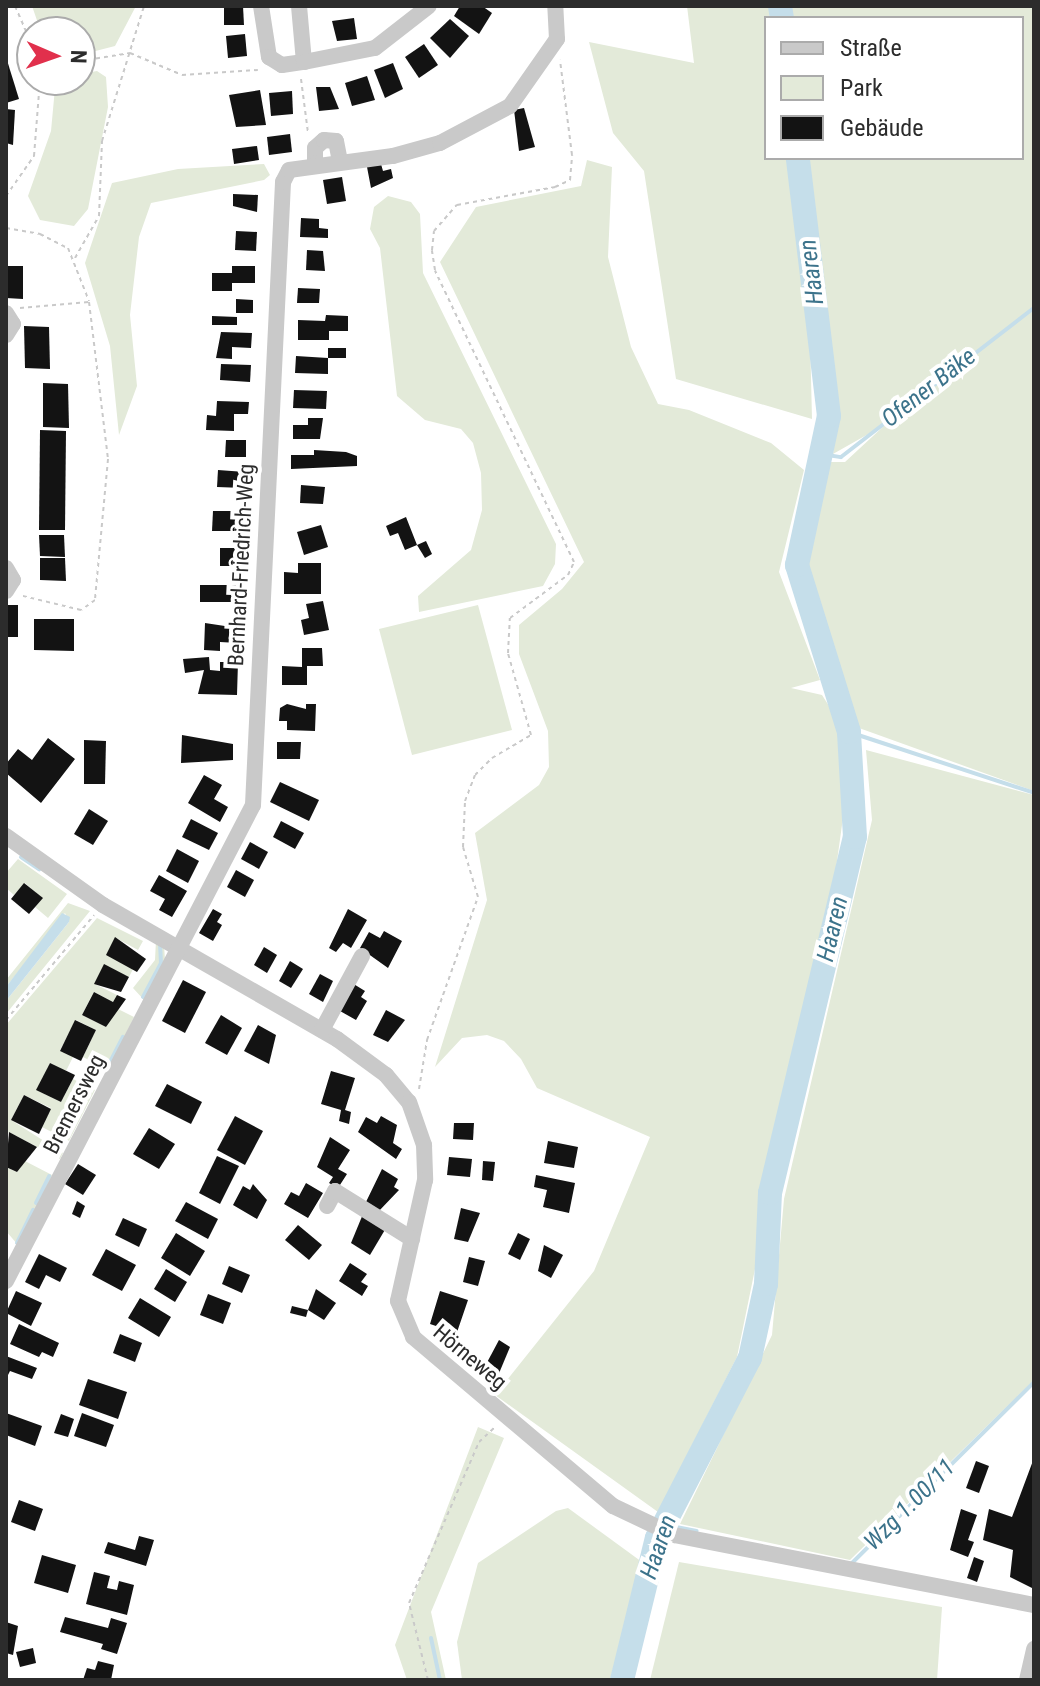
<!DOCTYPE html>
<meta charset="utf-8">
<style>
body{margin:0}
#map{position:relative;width:1040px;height:1686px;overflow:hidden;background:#fff;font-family:"Roboto Condensed",sans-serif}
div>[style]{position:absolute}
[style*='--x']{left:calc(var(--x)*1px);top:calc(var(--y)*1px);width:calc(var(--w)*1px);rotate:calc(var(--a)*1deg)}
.green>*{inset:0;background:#e3ead9}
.water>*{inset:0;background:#c5deea}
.stream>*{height:4px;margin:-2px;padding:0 2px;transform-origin:2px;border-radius:2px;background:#c5deea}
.river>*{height:24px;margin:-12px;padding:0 12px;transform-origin:12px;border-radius:12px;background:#c5deea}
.building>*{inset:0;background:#131313}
.path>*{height:2px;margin-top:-1px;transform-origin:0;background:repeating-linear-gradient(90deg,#c9c9c9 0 4px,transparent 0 8px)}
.minor>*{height:16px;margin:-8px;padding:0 8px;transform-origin:8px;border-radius:8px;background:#c9c9c9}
span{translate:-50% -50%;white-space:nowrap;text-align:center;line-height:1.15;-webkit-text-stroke:8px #fff;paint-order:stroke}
.street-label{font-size:22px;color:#2c2c2c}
.water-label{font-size:24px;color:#3c738b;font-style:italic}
.frame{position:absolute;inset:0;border:8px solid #2c2c2c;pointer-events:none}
.legend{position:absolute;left:764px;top:16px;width:260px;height:144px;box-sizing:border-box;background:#fff;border:2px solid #ababab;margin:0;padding:10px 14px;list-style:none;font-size:24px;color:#2c2c2c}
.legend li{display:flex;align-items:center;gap:16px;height:40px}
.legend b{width:40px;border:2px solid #ababab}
.north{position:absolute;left:16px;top:16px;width:80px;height:80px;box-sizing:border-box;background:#fff;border:2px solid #ababab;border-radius:50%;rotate:92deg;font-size:22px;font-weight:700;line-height:32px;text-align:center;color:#2c2c2c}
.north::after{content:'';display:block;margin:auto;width:28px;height:36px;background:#e1304c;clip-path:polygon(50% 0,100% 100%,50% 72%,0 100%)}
</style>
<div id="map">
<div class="green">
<div style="clip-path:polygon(32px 6px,136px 6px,115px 46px,80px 55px,80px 32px,41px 32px)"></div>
<div style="clip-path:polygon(687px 6px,770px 6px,766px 158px,788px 158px,810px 336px,812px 419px,676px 379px,644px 171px,613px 133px,589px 42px,694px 63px)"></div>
<div style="clip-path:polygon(789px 6px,1034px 6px,1034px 791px,859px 728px,804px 565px,826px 462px,845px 462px,886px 424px,833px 454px,838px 412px,807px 158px,1022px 158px,1022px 18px,791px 18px)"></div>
<div style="clip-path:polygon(97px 71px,106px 77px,108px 107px,88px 209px,74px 226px,40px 220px,28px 196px,51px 131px,55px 88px,59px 80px,80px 80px,80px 74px)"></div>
<div style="clip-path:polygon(587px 160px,612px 167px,608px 257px,631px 347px,658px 404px,689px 410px,771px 443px,804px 470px,779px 572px,820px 680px,791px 688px,822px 695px,836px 717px,846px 796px,828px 926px,762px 1186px,755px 1269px,737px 1357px,658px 1512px,495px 1395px,594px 1271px,650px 1137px,537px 1088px,521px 1059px,504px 1041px,487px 1035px,462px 1038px,435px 1067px,487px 900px,475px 833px,539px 785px,549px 767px,548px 731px,519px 654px,519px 625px,562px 589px,584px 562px,440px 262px,476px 207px,581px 186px)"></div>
<div style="clip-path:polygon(264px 164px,270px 175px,264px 180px,151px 203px,139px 237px,130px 315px,137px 386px,119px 435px,110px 346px,85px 263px,112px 183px,178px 169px)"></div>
<div style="clip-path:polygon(388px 196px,411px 202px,420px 214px,423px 273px,556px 544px,555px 564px,543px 586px,419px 612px,418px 596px,471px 550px,482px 510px,481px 473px,473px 443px,461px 429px,425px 420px,397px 396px,380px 248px,370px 229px,374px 207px)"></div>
<div style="clip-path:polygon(478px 605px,512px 730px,412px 755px,379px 629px)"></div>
<div style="clip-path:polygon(866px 750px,1034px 795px,1034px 1380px,850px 1560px,680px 1524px,772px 1335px,784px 1199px,872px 820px)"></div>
<div style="clip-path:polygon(18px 859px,67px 894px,48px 918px,35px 907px,42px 898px,25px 883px,14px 895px,6px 888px,6px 873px)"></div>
<div style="clip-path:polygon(68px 903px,90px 911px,6px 1014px,6px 1001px,69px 922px,65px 913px,6px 987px,6px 980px)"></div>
<div style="clip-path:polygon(97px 918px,143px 941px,138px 950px,116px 938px,133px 969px,129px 977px,104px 965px,95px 984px,117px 995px,113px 1002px,94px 992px,82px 1015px,106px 1027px,116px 1008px,134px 1017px,108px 1070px,83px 1057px,96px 1030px,76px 1020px,60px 1050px,73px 1057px,66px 1071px,50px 1063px,37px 1090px,61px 1102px,73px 1079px,95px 1090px,69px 1141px,42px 1127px,51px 1108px,24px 1095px,11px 1120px,63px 1153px,60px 1159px,9px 1132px,6px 1137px,6px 1025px)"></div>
<div style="clip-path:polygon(156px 940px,164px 945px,165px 960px,144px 1000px,133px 988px,155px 960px)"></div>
<div style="clip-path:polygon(23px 1160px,52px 1175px,18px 1245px,6px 1231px,6px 1167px,17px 1172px)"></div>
<div style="clip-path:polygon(478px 1427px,504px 1438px,431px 1612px,446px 1680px,407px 1680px,395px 1645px)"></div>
<div style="clip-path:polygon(568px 1508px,642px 1562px,610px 1680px,462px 1680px,457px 1642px,478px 1563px,556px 1511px)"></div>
<div style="clip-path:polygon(679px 1562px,942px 1607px,937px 1680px,650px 1680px)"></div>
</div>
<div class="water">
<div style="clip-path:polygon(62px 913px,70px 917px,69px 922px,6px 1001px,6px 987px)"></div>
</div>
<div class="stream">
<div style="--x:821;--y:454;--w:20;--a:9"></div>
<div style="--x:841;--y:457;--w:244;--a:-37.7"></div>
<div style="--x:849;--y:732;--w:195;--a:18.2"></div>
<div style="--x:21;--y:857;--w:22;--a:34"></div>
<div style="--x:143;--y:997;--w:38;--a:-62"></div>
<div style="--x:161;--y:963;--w:18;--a:-93"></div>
<div style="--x:107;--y:1068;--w:35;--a:-63"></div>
<div style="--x:36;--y:1203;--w:30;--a:-64"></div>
<div style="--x:17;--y:1243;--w:37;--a:-64"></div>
<div style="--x:671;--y:1526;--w:26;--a:11"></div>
<div style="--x:851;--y:1564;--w:258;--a:-44.8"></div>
<div style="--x:431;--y:1638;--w:43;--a:77.9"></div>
</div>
<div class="river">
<div style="--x:780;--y:6;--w:12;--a:81"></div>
<div style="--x:622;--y:1680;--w:146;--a:-76.2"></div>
<div style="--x:657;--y:1538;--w:203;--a:-62.7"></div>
<div style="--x:750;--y:1358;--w:76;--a:-77.8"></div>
<div style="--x:766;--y:1284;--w:91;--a:-87.5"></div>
<div style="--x:770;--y:1193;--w:366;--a:-76.6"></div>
<div style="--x:855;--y:837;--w:105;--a:-93.3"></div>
<div style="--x:849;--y:732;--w:175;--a:-107.3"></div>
<div style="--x:797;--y:565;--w:152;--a:-77.9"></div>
<div style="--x:829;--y:416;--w:260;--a:-96.9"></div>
</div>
<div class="building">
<div style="clip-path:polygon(224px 6px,243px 6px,244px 25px,224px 25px)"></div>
<div style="clip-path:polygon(460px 6px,482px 6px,492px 13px,479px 34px,454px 16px)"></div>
<div style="clip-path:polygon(354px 18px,357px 39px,337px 41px,332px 21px)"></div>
<div style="clip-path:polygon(450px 19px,469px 36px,450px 58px,430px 38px)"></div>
<div style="clip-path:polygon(245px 34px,247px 56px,228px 58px,226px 36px)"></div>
<div style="clip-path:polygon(424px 44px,438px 65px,419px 78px,405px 57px)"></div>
<div style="clip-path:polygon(6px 57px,19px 99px,6px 103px)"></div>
<div style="clip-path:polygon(393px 63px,403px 89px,385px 98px,374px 70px)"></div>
<div style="clip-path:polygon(367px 76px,375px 100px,352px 106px,345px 83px)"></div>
<div style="clip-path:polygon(316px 87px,330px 87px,339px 109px,319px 111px)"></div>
<div style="clip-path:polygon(260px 90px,266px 125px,236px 127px,229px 95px)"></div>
<div style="clip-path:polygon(292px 91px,293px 114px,271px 116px,269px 93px)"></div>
<div style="clip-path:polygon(524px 108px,535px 147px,519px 151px,514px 110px)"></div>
<div style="clip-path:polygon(6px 109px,15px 110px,13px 145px,6px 143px)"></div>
<div style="clip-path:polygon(290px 134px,292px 152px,269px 155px,267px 137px)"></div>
<div style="clip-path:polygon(257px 146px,259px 160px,234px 164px,232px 149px)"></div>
<div style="clip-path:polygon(381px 164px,383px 171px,391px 169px,393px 178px,371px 188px,367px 167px)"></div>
<div style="clip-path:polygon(342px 177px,346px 201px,327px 204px,323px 180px)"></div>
<div style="clip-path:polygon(233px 194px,258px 195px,257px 212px,233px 206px)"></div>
<div style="clip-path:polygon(301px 218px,319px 219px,319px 228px,328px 229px,328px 238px,300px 237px)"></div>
<div style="clip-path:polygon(236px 231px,257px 232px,256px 251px,235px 250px)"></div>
<div style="clip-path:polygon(307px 250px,323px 251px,325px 271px,306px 270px)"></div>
<div style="clip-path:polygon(6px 266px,23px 266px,23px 299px,6px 298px)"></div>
<div style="clip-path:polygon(232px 266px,255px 266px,255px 283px,232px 283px,232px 291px,212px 291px,212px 273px,232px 273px)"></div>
<div style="clip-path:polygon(298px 288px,320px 289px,319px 303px,297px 303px)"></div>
<div style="clip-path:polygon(236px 299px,253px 300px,253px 313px,236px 313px)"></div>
<div style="clip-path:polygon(326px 315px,348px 316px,348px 331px,329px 331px,329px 340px,298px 340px,298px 320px,325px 321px)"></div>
<div style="clip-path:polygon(212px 316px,237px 317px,237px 325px,212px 325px)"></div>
<div style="clip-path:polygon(24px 326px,49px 327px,50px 369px,25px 368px)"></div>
<div style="clip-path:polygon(221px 332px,252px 333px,251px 348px,232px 347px,232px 359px,216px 358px)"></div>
<div style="clip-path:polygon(328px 348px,346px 348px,346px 358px,328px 358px,328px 374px,295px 373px,296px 356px,328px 358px)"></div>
<div style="clip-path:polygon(221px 364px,251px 365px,250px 382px,220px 380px)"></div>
<div style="clip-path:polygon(43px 383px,68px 384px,69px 428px,43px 427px)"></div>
<div style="clip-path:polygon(294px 390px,327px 391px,326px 409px,293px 408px)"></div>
<div style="clip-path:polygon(217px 401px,249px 402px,248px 414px,234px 414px,234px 431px,206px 430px,207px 415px,216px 416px)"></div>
<div style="clip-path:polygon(308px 418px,323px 418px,320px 439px,293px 439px,293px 425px,308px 425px)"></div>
<div style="clip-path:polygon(40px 430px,66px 431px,65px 530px,39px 530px)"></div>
<div style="clip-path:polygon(226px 440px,246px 440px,246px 457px,225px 457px)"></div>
<div style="clip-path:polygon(314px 450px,346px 452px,357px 456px,357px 466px,291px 469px,291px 455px,314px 455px)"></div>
<div style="clip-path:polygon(218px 470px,245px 472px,244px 488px,217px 487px)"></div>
<div style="clip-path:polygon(301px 485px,325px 487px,323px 504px,300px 503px)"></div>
<div style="clip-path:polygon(213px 511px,243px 511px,243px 531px,212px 531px)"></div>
<div style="clip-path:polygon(406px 517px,417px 545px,405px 550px,398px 533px,390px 536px,386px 526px)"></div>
<div style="clip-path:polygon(321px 525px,328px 547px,304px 555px,297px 532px)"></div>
<div style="clip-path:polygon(39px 535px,64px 535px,65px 557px,40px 556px)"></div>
<div style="clip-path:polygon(426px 541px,432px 554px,425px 558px,417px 545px)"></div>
<div style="clip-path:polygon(220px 548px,243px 548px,243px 566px,220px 566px)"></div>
<div style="clip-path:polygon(40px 558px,65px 558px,66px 581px,40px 580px)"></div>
<div style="clip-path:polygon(298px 563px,321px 563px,321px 594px,284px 594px,284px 572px,298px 573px)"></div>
<div style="clip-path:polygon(200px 585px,240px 585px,239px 602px,200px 602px)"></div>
<div style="clip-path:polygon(323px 601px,329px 630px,304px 635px,301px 620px,309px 618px,306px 604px)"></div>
<div style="clip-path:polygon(6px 605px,18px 605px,18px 637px,6px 637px)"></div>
<div style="clip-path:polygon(34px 619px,74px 619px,74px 651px,34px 650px)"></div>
<div style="clip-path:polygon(205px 623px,238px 628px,238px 643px,220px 642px,220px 651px,204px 650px)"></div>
<div style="clip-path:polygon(302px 648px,322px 648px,323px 666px,307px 666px,307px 685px,282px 685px,282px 666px,302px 667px)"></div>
<div style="clip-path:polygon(209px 657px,210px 670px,220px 671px,220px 662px,238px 662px,237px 695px,198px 694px,204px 670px,185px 673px,183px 659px)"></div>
<div style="clip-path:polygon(287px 704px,306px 709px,306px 704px,316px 704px,315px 731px,287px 730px,287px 721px,279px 721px,280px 708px)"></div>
<div style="clip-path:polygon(182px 735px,233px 744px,233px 760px,181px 763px)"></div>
<div style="clip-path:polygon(48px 738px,75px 759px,41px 803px,6px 773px,6px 764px,18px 749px,32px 760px)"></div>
<div style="clip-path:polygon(84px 740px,106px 741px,105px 784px,84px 784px)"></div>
<div style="clip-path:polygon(277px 742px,301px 742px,300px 759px,277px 759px)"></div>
<div style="clip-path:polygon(204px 775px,222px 785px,214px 799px,228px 807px,220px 822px,188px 803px)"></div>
<div style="clip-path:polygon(280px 782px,319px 800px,309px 821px,270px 802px)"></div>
<div style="clip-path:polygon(89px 809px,108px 821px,93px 845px,74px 834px)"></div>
<div style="clip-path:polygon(191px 819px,218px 833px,209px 850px,182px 837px)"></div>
<div style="clip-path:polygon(281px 821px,304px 833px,295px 849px,273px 837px)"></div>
<div style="clip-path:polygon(250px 842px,268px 852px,259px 869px,241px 859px)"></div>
<div style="clip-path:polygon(177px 849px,199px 861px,188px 883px,166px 871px)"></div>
<div style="clip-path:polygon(236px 870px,254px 880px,245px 897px,227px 887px)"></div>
<div style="clip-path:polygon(159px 875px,187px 891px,172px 917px,159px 910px,165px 899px,150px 891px)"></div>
<div style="clip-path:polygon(24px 883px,43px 898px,29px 914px,11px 899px)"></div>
<div style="clip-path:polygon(213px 909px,222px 914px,217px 922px,222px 925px,213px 941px,199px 933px)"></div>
<div style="clip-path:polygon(348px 909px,367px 920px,351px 948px,343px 943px,336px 952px,329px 948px)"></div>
<div style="clip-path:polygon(384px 931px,402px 941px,388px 968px,360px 948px,369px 932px,380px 938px)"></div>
<div style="clip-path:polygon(115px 937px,146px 959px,137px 972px,106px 955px)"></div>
<div style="clip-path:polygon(264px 947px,277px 955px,267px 973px,254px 965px)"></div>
<div style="clip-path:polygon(290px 961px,303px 969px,291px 988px,279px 981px)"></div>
<div style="clip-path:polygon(104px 964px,129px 977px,121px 992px,94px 984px)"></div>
<div style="clip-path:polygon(320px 974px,333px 981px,323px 1002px,309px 994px)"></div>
<div style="clip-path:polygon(183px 980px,206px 992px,185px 1033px,162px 1021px)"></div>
<div style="clip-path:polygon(352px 983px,365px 991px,361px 997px,367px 1001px,356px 1020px,340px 1011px)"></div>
<div style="clip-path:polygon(94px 992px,113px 1002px,117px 995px,126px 999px,106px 1027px,82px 1015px)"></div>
<div style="clip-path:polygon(386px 1010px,405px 1020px,388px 1042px,373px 1035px)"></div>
<div style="clip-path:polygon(221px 1015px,242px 1028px,227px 1055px,205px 1043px)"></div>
<div style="clip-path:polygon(75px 1020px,96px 1030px,81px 1061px,60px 1051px)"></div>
<div style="clip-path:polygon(258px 1025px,276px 1035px,269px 1064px,244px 1051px)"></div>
<div style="clip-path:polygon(50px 1063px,75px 1075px,61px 1102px,36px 1090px)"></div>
<div style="clip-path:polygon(331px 1071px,355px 1078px,345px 1110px,351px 1112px,349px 1124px,339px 1121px,341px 1110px,321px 1104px)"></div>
<div style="clip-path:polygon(167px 1084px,202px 1102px,191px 1124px,155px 1106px)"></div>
<div style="clip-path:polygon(24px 1095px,51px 1109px,39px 1134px,11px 1120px)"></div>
<div style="clip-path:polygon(235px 1116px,263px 1131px,245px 1165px,217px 1150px)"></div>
<div style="clip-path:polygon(381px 1116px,397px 1125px,393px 1143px,402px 1149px,396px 1159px,358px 1132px,366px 1117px,377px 1123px)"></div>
<div style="clip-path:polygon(454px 1123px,474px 1123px,473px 1140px,453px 1139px)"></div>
<div style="clip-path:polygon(149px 1128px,175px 1144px,159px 1169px,133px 1154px)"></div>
<div style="clip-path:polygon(9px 1132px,37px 1147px,17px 1172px,6px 1167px)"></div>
<div style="clip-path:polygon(330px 1137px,350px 1150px,338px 1169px,347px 1174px,338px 1188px,329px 1183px,333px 1177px,317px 1167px)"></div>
<div style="clip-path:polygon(548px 1141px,578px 1147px,574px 1168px,544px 1163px)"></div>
<div style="clip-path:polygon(217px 1156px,239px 1166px,220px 1204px,199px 1193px)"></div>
<div style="clip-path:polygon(449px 1157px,472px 1159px,470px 1177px,447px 1175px)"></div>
<div style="clip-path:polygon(483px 1161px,495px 1162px,493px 1181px,482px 1180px)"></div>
<div style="clip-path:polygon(78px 1164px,96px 1175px,83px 1195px,65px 1184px)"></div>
<div style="clip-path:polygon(382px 1169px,398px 1179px,394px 1187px,399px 1190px,378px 1212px,365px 1204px)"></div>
<div style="clip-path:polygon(536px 1175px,575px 1183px,569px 1213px,543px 1207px,547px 1190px,534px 1187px)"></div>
<div style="clip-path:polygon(306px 1183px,323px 1193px,308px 1218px,284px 1204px,291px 1192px,299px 1196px)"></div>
<div style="clip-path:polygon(253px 1184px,267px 1200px,257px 1219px,233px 1205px,243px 1186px,250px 1190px)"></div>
<div style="clip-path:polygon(77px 1201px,85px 1206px,80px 1218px,72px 1214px)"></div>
<div style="clip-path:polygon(186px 1202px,218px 1219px,208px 1239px,175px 1221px)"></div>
<div style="clip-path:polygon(461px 1208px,480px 1213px,468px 1242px,454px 1239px)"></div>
<div style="clip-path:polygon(363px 1214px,386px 1228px,370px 1255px,351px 1243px)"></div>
<div style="clip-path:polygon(123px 1218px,147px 1229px,139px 1247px,115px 1235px)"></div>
<div style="clip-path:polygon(298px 1225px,322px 1245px,309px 1260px,285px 1240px)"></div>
<div style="clip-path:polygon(176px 1233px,205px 1251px,190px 1276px,161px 1258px)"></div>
<div style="clip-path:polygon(518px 1233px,530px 1239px,520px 1260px,508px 1254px)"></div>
<div style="clip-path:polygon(544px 1245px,563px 1255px,551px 1278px,538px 1271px)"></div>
<div style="clip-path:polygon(106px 1249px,136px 1265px,122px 1291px,92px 1275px)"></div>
<div style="clip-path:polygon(39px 1254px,67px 1268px,60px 1282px,46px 1275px,39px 1289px,25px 1282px)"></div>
<div style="clip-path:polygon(469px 1257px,485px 1261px,478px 1286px,463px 1282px)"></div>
<div style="clip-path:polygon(350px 1263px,367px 1274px,361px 1282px,368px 1286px,362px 1296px,339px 1281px)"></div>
<div style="clip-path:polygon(229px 1266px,250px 1275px,242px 1293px,222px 1284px)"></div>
<div style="clip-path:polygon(166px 1269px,187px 1282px,175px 1302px,154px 1289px)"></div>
<div style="clip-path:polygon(316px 1289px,336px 1303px,324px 1320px,308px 1310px)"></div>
<div style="clip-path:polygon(16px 1291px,42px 1303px,31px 1326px,6px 1313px)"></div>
<div style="clip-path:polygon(440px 1291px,468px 1300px,454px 1341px,443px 1337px,445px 1329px,430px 1324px)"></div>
<div style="clip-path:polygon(208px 1294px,231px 1303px,223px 1324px,200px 1315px)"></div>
<div style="clip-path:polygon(140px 1298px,171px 1317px,159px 1337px,128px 1318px)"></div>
<div style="clip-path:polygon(292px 1306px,308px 1310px,306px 1317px,290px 1313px)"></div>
<div style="clip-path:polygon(19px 1324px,59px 1343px,53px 1357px,42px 1352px,39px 1357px,10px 1344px)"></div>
<div style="clip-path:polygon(120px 1334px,142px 1343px,135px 1362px,113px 1353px)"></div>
<div style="clip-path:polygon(499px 1340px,510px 1347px,497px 1378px,483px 1370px)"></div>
<div style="clip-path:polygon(6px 1356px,37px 1368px,32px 1379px,10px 1371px,6px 1379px)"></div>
<div style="clip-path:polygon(88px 1379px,127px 1392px,118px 1419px,79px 1405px)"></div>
<div style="clip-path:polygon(6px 1413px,42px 1426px,35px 1446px,6px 1435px)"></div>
<div style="clip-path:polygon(82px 1413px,114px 1425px,106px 1447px,74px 1436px)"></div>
<div style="clip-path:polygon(61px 1414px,74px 1419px,68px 1437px,54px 1433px)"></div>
<div style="clip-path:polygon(1034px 1458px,1034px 1589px,1010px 1577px,1013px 1550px,983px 1540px,989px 1509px,1012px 1517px)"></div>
<div style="clip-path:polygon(976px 1461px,989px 1466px,979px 1493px,966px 1488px)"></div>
<div style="clip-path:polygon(19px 1500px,43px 1509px,35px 1531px,11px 1522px)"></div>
<div style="clip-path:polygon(961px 1509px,977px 1515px,968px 1540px,974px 1542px,968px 1557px,950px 1550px)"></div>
<div style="clip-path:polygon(139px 1536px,154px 1540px,146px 1566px,104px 1553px,108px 1542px,135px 1550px)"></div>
<div style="clip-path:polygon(42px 1555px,76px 1565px,68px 1593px,34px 1583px)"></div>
<div style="clip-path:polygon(974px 1557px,984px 1561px,977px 1582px,967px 1578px)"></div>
<div style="clip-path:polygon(94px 1572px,110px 1576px,107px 1588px,117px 1590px,119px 1581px,134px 1585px,127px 1615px,86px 1604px)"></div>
<div style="clip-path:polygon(65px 1617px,108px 1628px,111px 1618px,127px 1623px,117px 1654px,101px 1649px,103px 1644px,60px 1632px)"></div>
<div style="clip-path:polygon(6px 1622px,18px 1626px,13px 1655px,6px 1653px)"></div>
<div style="clip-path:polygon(33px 1648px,36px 1663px,20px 1667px,16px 1652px)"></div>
<div style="clip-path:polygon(98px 1661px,114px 1665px,111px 1680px,83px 1680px,87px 1668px,95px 1670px)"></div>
</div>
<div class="path">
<div style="--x:15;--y:6;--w:43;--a:66.4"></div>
<div style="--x:80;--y:61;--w:51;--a:-9.1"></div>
<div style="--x:130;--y:53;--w:56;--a:22.9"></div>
<div style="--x:182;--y:75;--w:76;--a:-3.8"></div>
<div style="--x:301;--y:79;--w:54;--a:82.6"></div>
<div style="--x:6;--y:196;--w:49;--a:-55"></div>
<div style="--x:34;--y:156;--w:76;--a:-85.5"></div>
<div style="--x:6;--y:228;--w:35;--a:10"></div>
<div style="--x:40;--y:234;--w:31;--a:27"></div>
<div style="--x:68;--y:248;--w:57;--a:68.4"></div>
<div style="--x:75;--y:258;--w:48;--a:-60.3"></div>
<div style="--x:99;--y:216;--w:75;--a:-87.7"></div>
<div style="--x:102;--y:141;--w:141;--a:-72.7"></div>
<div style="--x:20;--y:308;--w:69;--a:-5"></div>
<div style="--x:89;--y:302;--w:158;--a:83.1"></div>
<div style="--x:108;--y:459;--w:142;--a:95.3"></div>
<div style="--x:95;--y:600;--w:17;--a:144"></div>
<div style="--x:81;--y:610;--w:60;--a:-166.4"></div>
<div style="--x:6;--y:1020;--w:137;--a:-50"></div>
<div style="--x:419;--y:1089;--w:50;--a:-80.7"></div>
<div style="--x:427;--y:1040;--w:152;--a:-70.4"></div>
<div style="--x:478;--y:897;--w:52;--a:-106.7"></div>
<div style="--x:463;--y:847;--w:46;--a:-87.5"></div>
<div style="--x:465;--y:801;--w:28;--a:-69"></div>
<div style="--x:475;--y:775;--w:24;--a:-45"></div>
<div style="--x:492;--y:758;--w:45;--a:-30.5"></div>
<div style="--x:531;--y:735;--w:85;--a:-105.7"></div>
<div style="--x:508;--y:653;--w:35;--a:-87"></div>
<div style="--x:510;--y:618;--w:72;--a:-36.6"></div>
<div style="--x:568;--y:575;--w:14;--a:-65"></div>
<div style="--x:574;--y:562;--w:323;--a:-115.5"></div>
<div style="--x:435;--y:270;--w:20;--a:-99"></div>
<div style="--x:432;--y:250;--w:19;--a:-84"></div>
<div style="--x:434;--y:231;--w:35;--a:-49"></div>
<div style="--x:457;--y:205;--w:100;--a:-10.4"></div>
<div style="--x:555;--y:187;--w:17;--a:-25"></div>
<div style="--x:570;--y:180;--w:25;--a:-85"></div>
<div style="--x:572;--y:155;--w:96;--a:-97.2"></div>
<div style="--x:428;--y:1680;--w:79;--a:-103.9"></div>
<div style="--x:409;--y:1603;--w:176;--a:-66.5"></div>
<div style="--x:479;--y:1442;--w:23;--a:-43"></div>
</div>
<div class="minor">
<div style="--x:261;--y:6;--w:52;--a:81.1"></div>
<div style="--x:269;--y:57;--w:15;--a:32"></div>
<div style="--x:282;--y:65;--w:22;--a:-8"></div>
<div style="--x:304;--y:62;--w:56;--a:-95.1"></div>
<div style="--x:304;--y:62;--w:72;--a:-11.2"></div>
<div style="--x:375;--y:48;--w:68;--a:-37.9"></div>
<div style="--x:315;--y:164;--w:16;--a:-90"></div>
<div style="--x:315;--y:148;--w:12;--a:-42"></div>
<div style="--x:324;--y:140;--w:12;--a:5"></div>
<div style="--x:336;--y:141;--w:20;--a:79"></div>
<div style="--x:6;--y:313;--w:13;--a:58"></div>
<div style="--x:13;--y:324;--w:13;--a:122"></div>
<div style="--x:6;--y:568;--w:14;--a:60"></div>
<div style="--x:13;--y:580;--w:13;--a:122"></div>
<div style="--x:6;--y:836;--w:119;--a:35.4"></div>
<div style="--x:103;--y:905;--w:270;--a:29.8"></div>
<div style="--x:337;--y:1039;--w:61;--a:36.3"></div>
<div style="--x:386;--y:1075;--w:35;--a:50"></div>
<div style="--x:409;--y:1102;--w:46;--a:70.8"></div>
<div style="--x:424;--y:1145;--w:35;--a:88"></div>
<div style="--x:425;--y:1180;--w:124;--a:102.6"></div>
<div style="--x:398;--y:1301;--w:39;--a:67"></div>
<div style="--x:413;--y:1337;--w:262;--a:40.2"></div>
<div style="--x:613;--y:1506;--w:68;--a:25.4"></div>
<div style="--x:674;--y:1535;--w:367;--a:11"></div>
<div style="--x:322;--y:1030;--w:84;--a:-61.6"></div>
<div style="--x:327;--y:1206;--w:17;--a:-62"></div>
<div style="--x:335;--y:1191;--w:91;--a:31.9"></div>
<div style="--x:6;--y:1281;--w:536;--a:-62.57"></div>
<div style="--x:253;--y:805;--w:624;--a:-87.24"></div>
<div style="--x:283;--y:182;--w:13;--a:-63"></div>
<div style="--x:289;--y:170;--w:105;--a:-7.7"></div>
<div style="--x:393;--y:156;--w:49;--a:-15.5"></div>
<div style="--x:440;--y:143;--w:79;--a:-27.9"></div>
<div style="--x:510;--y:106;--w:82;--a:-55"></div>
<div style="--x:557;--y:39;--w:33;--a:-93"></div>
<div style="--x:1027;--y:1680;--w:32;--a:-77"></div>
</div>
<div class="street-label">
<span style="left:241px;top:565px;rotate:-87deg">Bernhard-Friedrich-Weg</span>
<span style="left:74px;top:1104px;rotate:-63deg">Bremersweg</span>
<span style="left:470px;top:1357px;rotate:40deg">Hörneweg</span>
</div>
<div class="water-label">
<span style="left:812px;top:272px;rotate:-97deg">Haaren</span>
<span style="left:929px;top:388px;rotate:-38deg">Ofener Bäke</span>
<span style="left:833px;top:929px;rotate:-77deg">Haaren</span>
<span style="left:910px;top:1505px;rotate:-45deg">Wzg 1.00/11</span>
<span style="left:659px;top:1547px;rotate:-71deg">Haaren</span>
</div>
<div class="frame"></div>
<ul class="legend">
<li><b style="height:10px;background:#c9c9c9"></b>Straße</li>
<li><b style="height:22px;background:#e3ead9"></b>Park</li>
<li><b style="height:22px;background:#131313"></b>Gebäude</li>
</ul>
<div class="north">N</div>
</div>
